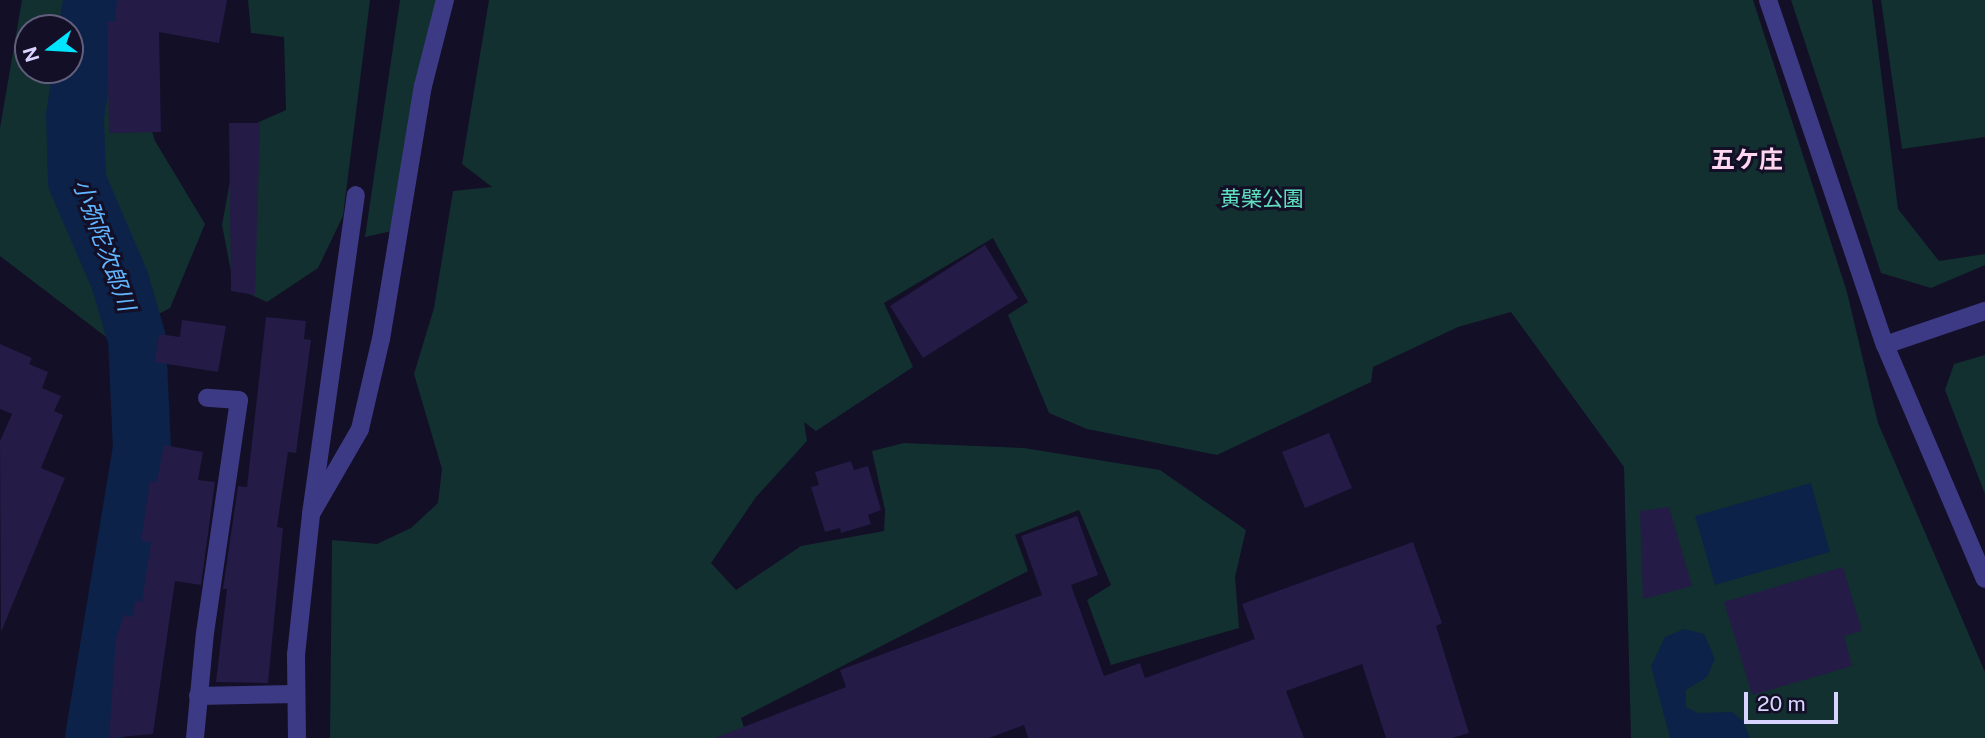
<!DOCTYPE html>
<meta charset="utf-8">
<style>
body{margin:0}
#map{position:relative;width:1985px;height:738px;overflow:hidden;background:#130f26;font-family:"Public Sans","Noto Sans JP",sans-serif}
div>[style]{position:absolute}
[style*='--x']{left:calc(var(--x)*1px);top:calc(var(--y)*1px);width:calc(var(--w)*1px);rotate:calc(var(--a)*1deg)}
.green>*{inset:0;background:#12302f}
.water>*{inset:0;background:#0c2248}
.river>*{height:58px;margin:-29px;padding:0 29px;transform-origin:29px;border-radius:29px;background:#0c2248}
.building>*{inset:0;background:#241b47}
.minor>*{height:18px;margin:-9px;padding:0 9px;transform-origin:9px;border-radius:9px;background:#3d3a85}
.tertiary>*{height:18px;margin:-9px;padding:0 9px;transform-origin:9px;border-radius:9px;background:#3d3a85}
span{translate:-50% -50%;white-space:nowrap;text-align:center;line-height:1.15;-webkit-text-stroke:6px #130f26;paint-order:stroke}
.park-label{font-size:21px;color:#5fe0c0}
.water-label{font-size:23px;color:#62b6ff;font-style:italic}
.quarter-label{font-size:24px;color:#ffd6f0;font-weight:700}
.north{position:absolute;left:14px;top:14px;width:70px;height:70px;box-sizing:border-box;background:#130f26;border:2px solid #625e7d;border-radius:50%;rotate:253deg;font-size:19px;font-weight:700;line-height:28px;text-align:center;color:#d9d4ff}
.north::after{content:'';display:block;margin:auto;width:24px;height:32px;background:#00e5ff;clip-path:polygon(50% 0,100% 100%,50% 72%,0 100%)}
.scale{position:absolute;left:1744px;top:692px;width:94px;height:32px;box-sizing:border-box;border:4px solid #d9d4ff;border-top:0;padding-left:9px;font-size:21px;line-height:24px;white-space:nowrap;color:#d9d4ff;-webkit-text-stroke:5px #130f26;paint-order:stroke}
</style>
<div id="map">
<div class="green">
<div style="clip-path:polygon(evenodd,22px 0,139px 0,123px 39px,155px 141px,205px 224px,170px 308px,110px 340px,0 256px,0 128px,22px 0,28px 28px,70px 28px,70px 70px,28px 70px,28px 28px)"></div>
<div style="clip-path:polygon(248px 0,370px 0,343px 216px,318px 268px,267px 302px,234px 287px,222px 225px,239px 131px,286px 110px,284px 37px,251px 33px)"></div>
<div style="clip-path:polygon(400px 0,441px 0,392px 231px,365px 237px)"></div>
<div style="clip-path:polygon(489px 0,1753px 0,1847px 292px,1878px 423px,1985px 672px,1985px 738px,1631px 738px,1624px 467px,1511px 312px,1458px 327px,1373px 367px,1371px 382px,1217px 455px,1087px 429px,1049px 413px,1008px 315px,1028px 302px,993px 238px,884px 303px,913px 367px,816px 431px,804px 422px,807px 441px,756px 497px,711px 563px,736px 590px,801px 546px,884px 531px,885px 510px,872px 451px,904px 443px,1024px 448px,1160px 470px,1246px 530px,1235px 577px,1239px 628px,1111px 665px,1087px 600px,1111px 585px,1079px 510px,1015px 535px,1028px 571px,741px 718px,747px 738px,330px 738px,332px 540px,377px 544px,411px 528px,438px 503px,442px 469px,414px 374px,434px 308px,453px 191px,492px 187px,462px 164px)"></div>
<div style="clip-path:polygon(1791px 0,1872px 0,1898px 209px,1939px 261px,1985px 254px,1985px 265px,1931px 288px,1881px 273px)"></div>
<div style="clip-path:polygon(1881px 0,1985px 0,1985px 137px,1902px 149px)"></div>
<div style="clip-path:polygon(1985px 355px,1985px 494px,1945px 390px,1954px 364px)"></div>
</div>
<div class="water">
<div style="clip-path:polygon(1811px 483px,1830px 552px,1715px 585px,1695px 516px)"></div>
<div style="clip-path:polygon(1684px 629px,1704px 634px,1715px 659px,1707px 677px,1686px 690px,1686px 707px,1698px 713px,1732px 712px,1743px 721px,1750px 738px,1670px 738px,1651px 666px,1665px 637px)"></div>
</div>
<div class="river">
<div style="--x:92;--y:0;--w:117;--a:98.3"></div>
<div style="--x:75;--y:116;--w:65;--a:88.2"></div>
<div style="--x:77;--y:181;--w:109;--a:66.7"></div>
<div style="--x:120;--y:281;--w:60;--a:73.7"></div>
<div style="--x:137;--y:339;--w:109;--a:87.4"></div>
<div style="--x:142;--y:448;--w:294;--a:99.4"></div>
</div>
<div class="building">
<div style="clip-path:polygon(117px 0,227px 0,219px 43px,159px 32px,161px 132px,109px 133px,107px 22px,115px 22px)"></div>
<div style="clip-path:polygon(229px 123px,260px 123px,255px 295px,231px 291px)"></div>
<div style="clip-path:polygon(985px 245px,1018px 298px,923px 358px,890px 306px)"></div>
<div style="clip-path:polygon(266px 317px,306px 321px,304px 339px,311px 340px,296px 453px,288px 452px,277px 527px,283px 528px,268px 683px,216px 682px,227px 589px,223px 589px,238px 486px,247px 487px)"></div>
<div style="clip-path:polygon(182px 320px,226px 326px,218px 372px,155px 362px,159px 334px,180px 337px)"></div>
<div style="clip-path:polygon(0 344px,32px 358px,29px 364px,48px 372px,42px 388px,61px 396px,54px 411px,63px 415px,41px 468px,65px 478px,1px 632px,0 441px,12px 414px,0 409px)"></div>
<div style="clip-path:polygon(1329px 433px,1352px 488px,1305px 508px,1282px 452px)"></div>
<div style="clip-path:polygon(164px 445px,203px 452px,198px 480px,215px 482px,201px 585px,175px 581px,153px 734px,109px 738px,116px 638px,124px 615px,133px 617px,135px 601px,142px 602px,151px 542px,141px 541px,150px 481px,157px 482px)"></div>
<div style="clip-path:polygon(851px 461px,854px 470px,868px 466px,881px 510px,868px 515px,871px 524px,841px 533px,840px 528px,825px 532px,811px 487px,819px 485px,815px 472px)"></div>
<div style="clip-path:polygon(1669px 507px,1692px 586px,1643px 599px,1640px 511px)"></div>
<div style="clip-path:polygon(1077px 516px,1098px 575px,1071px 585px,1104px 676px,1140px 663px,1145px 678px,1255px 639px,1242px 604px,1413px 542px,1442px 623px,1436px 626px,1469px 733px,1452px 738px,1386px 738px,1362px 664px,1286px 691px,1304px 738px,1028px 738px,1024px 725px,989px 738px,715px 738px,846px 687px,840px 670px,1042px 595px,1021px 536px)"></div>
<div style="clip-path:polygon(1843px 567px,1862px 631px,1844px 636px,1852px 666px,1752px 695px,1724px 602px)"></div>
</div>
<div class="minor">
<div style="--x:311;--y:514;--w:98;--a:-60"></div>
<div style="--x:360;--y:429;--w:92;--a:-76.9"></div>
<div style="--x:381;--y:339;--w:256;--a:-80.6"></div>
<div style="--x:423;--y:86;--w:89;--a:-75.7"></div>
<div style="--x:198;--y:696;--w:98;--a:-1.2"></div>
<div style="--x:195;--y:738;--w:105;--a:-84.6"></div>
<div style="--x:205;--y:633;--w:235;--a:-81.7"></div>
<div style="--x:239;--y:400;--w:32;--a:-176"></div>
</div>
<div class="tertiary">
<div style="--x:1768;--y:0;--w:364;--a:71.3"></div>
<div style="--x:1885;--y:345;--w:254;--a:66.9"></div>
<div style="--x:1885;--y:345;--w:106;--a:-18.8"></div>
<div style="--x:297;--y:738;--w:83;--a:-90.7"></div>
<div style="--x:296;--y:655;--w:142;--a:-83.9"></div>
<div style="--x:311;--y:514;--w:322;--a:-82"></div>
</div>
<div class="park-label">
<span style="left:1262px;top:199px">黄檗公園</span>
</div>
<div class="water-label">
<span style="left:104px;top:245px;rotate:70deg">小弥陀次郎川</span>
</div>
<div class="quarter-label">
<span style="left:1747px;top:160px">五ケ庄</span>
</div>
<div class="north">N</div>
<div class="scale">20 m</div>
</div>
